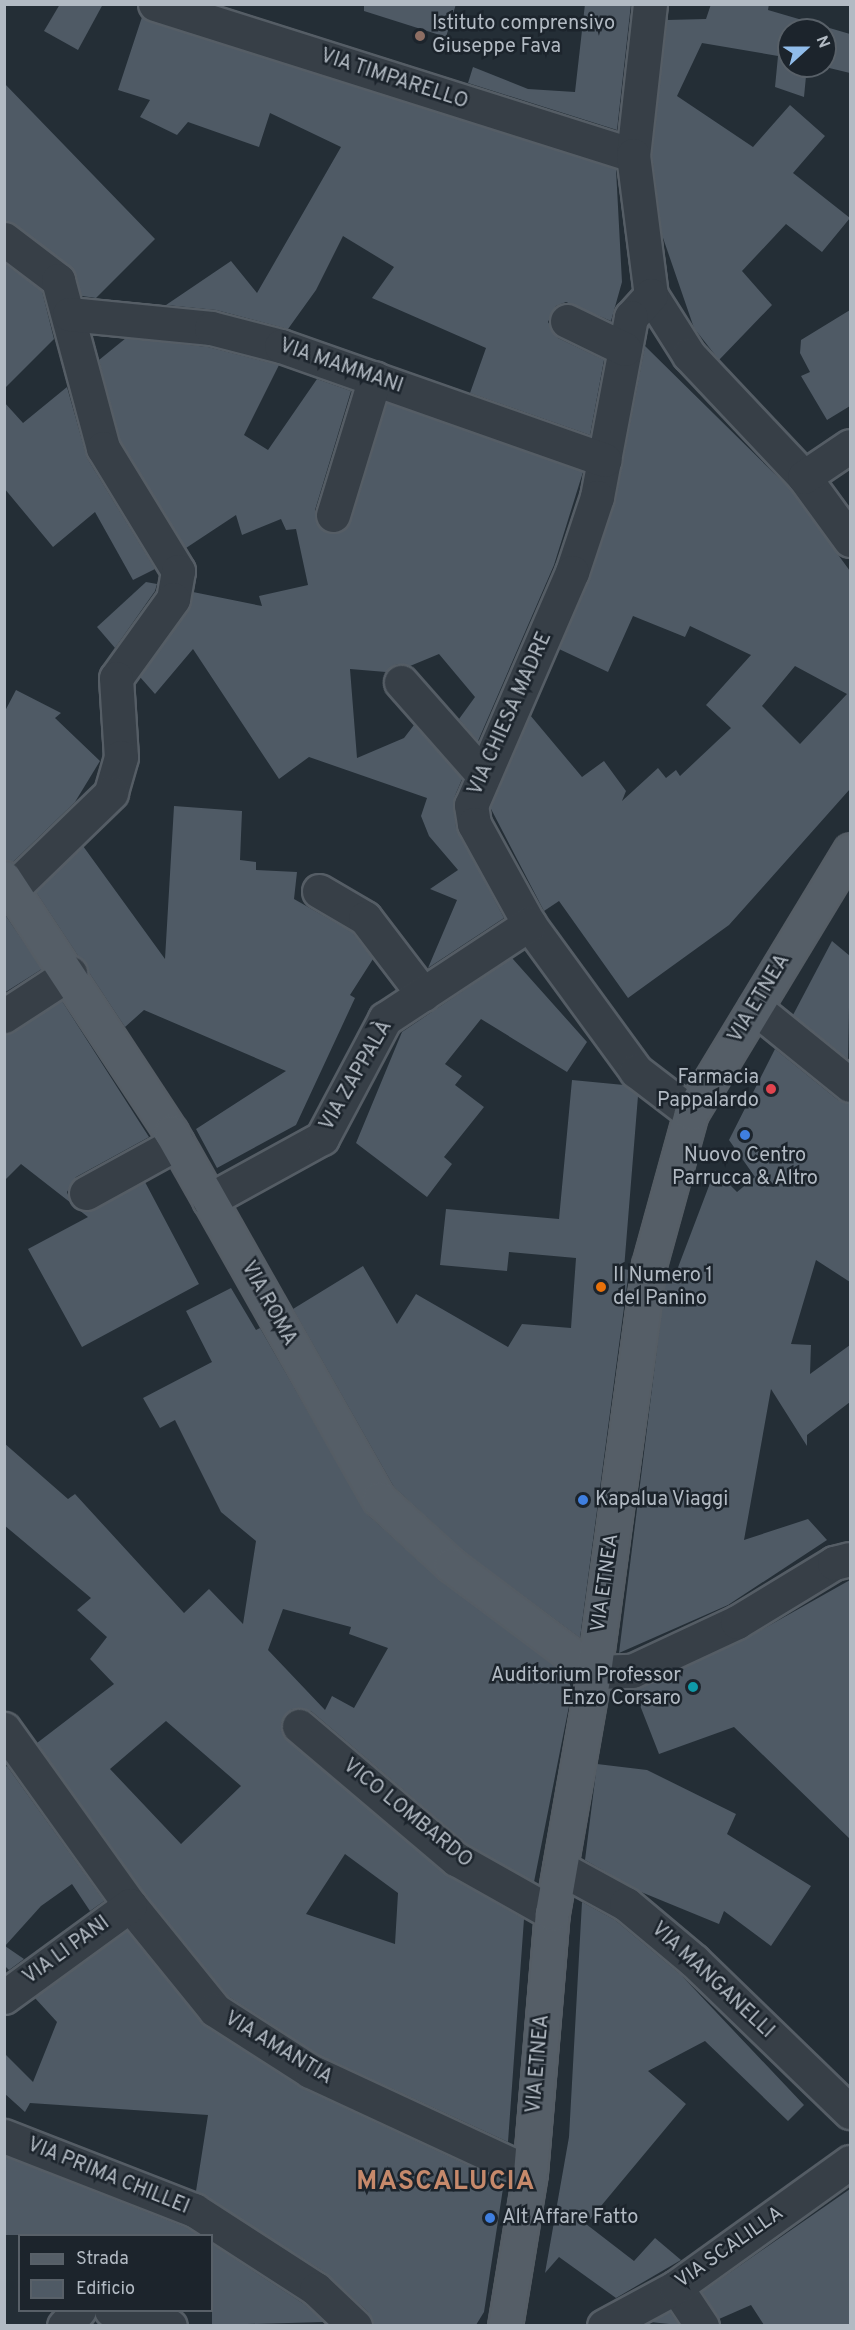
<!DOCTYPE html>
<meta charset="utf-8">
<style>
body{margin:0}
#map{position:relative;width:855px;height:2330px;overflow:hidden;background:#242e36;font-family:Overpass,sans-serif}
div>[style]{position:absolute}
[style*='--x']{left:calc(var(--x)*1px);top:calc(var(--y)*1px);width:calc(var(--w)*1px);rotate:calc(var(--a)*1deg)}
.building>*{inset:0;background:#4f5a65}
.roads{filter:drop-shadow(2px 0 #555d65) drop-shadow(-2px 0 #555d65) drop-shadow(0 2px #555d65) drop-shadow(0 -2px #555d65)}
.minor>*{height:33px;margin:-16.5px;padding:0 16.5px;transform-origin:16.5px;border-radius:16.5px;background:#373f47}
.major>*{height:33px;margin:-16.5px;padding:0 16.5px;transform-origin:16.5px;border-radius:16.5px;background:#555e67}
.dots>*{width:16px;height:16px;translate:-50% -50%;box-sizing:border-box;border:3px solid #1c242c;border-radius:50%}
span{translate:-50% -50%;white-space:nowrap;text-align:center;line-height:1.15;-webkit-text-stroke:5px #1c242c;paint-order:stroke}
.poi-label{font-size:20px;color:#b2bac3}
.left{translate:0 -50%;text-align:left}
.right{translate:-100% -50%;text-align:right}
.street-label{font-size:20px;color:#b2bac3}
.district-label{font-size:26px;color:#c6896b;font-weight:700;letter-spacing:1.5px}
.frame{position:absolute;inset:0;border:6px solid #b2bac3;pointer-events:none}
.legend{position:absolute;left:18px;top:2234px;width:195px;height:78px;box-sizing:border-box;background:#1c242c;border:2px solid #586068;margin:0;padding:8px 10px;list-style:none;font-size:18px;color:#b2bac3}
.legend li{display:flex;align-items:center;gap:12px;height:30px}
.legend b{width:30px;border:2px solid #586068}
.north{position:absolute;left:777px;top:18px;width:60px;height:60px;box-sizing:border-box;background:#1c242c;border:2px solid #586068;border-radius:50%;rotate:69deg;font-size:16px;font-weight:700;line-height:24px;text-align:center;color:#b2bac3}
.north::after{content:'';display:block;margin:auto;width:21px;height:27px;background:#90bcea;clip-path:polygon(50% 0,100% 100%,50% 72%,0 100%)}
</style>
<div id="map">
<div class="building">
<div style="clip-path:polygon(60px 4px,103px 4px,78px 50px,44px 31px)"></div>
<div style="clip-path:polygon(364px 4px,456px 4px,446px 37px,364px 11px)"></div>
<div style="clip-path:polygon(585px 4px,631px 4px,617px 130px,468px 83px,473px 67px,528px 89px,575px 92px)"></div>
<div style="clip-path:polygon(711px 4px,769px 4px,768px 10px,850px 34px,850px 73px,821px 66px,825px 30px,789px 30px,789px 66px,807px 66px,804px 97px,775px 87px,778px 56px,702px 43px,677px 96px,753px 147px,790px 105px,825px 136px,793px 173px,850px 218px,822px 252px,786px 224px,742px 271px,772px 305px,719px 360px,694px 328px,662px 235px,652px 155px,667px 20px,706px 19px)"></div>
<div style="clip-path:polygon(142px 17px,616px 169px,622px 282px,611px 321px,566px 302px,556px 306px,548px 322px,558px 338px,604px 360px,590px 435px,470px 393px,486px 348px,372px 298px,394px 267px,343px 236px,316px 290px,288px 329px,216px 310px,166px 305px,231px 261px,257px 293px,341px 147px,270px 113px,259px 147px,188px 122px,177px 135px,140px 117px,150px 100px,118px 90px)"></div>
<div style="clip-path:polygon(4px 83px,155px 239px,96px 298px,82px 296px,69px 265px,4px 221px)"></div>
<div style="clip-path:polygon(4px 263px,42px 291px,54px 339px,4px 389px)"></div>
<div style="clip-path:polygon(850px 310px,850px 406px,827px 420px,801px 376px,810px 372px,800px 353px,801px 340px)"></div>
<div style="clip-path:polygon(126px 338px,208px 347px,279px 365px,244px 435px,268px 450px,317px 379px,351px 391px,315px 510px,319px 527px,328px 533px,345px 529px,351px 520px,387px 403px,583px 472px,554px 565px,478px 741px,459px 719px,475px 697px,439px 654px,410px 666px,397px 664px,386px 672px,350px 669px,357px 758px,404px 738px,414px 725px,462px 779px,454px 798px,456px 827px,504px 918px,428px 968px,457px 900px,430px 889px,458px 870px,429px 836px,421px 816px,427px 798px,309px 757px,279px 779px,193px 649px,155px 694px,140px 677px,188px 610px,193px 592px,262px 606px,259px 596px,308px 585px,296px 529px,286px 530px,281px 519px,242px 535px,236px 515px,186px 548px,120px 441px,99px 360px)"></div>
<div style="clip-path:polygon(evenodd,645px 346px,790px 489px,850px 571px,850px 789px,729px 925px,628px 998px,559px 901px,544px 911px,490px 807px,530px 715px,582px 777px,604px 761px,626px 791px,622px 801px,658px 768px,666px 778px,676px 770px,680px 776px,731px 728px,706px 705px,751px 655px,690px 626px,685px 637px,633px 616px,608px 672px,559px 649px,615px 503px,645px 346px,795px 666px,847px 694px,800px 744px,762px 706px,795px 666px)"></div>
<div style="clip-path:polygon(67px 387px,87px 458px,155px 569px,133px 580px,95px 512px,53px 547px,4px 488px,4px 402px,23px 423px)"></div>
<div style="clip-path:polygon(146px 582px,157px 584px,155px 591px,115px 648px,97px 627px)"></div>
<div style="clip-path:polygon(16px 690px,61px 713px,55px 718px,100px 761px,75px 802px,13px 862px,4px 860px,4px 713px)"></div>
<div style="clip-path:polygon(174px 806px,242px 811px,240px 860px,256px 862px,256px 870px,297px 872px,294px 899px,352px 932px,373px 959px,350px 995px,355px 998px,296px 1125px,217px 1168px,196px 1129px,286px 1071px,144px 1010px,125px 1027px,36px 892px,83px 846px,165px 959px)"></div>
<div style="clip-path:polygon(4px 913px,42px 969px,4px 993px)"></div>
<div style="clip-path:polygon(832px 941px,850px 956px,848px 1059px,793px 1015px)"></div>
<div style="clip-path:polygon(512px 958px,587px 1042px,567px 1072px,481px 1019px,445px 1064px,462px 1076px,455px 1085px,484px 1107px,444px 1157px,452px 1164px,427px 1197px,356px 1143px,402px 1032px)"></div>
<div style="clip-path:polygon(62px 1001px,149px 1137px,76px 1177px,67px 1192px,71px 1203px,21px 1164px,4px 1181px,4px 1035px)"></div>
<div style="clip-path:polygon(775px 1049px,838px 1100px,850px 1103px,850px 1282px,816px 1260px,791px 1344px,811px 1345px,810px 1374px,850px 1345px,850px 1402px,807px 1435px,807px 1446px,771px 1389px,744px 1540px,808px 1519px,827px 1540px,728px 1605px,619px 1653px,666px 1276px,674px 1278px,715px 1170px,737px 1192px,755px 1177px,729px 1140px)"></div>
<div style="clip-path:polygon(572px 1080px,624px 1085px,638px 1096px,624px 1269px,629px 1270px,580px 1638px,463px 1551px,394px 1487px,293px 1309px,363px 1266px,397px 1324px,416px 1294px,508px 1347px,522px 1324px,571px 1328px,576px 1258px,509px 1252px,507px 1271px,440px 1265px,446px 1209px,559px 1219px)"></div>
<div style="clip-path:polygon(145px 1182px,199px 1284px,82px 1347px,28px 1249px,88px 1217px,79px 1210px,95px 1209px)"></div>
<div style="clip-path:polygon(evenodd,231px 1288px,256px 1330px,260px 1328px,366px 1513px,440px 1580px,567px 1675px,572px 1691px,534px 1882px,467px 1844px,311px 1711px,292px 1709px,281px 1723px,287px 1740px,444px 1873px,524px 1919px,508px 2142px,319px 2055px,228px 1996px,145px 1894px,37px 1743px,114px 1684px,90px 1659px,107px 1637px,77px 1610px,91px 1598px,4px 1525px,4px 1443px,68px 1499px,75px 1494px,184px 1613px,209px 1589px,243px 1624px,256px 1541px,221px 1512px,175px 1420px,160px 1428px,143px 1398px,212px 1362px,186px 1311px,231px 1288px,283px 1609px,351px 1627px,349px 1634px,388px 1648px,354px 1708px,332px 1696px,325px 1710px,268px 1650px,283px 1609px,231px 1288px,166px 1721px,241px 1786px,181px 1844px,110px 1769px,166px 1721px,231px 1288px,345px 1854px,398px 1893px,395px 1944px,306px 1914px,345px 1854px)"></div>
<div style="clip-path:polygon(850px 1580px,850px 1839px,734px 1727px,659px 1754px,634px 1690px,745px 1639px)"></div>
<div style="clip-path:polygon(597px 1764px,647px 1770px,736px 1814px,727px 1834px,811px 1886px,771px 1946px,724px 1911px,719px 1924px,641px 1892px,585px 1860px)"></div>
<div style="clip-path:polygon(7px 1766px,104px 1901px,90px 1911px,72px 1884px,41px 1906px,5px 1946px,24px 1959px,9px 1970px,4px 1965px,4px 1768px)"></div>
<div style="clip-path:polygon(582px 1902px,615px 1920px,681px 1975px,804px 2105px,788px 2121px,705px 2041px,648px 2071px,686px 2104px,586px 2224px,634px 2261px,655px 2238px,681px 2260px,616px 2298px,559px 2257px,545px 2273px,569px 2137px)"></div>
<div style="clip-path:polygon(127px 1931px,205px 2026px,302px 2088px,504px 2182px,484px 2312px,476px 2325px,373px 2325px,368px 2312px,326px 2273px,196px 2191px,208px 2115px,30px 2103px,25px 2112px,4px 2093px,4px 2053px,33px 2082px,57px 2022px,35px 1998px)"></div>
<div style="clip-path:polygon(4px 2156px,185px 2227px,199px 2235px,4px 2235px)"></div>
<div style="clip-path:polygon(850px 2189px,850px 2325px,764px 2325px,751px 2305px,719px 2319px,702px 2292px)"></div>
<div style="clip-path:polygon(212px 2244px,304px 2304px,324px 2322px,212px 2325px)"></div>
<div style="clip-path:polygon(670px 2312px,679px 2325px,650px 2322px)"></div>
</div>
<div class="roads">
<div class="minor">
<div style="--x:155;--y:4;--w:501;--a:17.53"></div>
<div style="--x:650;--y:4;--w:152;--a:96.4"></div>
<div style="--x:633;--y:155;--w:141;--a:82.7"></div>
<div style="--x:651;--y:295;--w:71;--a:57.7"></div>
<div style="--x:689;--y:355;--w:168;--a:46.7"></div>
<div style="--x:804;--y:477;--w:78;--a:53.9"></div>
<div style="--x:4;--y:239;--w:68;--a:37.2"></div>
<div style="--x:58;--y:280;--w:174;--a:75"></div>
<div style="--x:103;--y:448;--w:144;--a:58.6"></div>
<div style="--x:178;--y:571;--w:28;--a:100"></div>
<div style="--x:173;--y:599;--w:97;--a:125.8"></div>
<div style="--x:116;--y:678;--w:79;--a:86.4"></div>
<div style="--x:121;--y:757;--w:37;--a:106"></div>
<div style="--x:111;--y:793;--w:136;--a:135.9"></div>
<div style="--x:651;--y:295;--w:30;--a:132"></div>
<div style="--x:631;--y:317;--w:183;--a:100.7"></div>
<div style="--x:597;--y:497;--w:79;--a:108.4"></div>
<div style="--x:572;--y:572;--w:254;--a:113.4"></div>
<div style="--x:471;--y:805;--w:19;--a:81"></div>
<div style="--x:474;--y:824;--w:114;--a:61.2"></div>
<div style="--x:529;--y:924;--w:182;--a:53.9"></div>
<div style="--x:636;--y:1071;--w:69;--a:37.4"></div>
<div style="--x:69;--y:314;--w:143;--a:5.6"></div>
<div style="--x:211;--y:328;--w:72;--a:14.4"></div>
<div style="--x:281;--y:346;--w:343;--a:19.4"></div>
<div style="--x:567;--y:321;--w:64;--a:25.8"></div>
<div style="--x:804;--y:477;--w:55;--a:-34"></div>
<div style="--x:333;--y:515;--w:143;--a:-73"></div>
<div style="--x:401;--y:682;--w:124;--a:48.6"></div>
<div style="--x:319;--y:891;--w:53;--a:30.4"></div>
<div style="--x:365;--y:918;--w:96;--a:52.7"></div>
<div style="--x:755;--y:1008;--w:122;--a:39"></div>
<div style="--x:4;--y:1016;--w:79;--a:-33.1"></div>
<div style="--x:86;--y:1193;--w:104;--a:-28.8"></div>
<div style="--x:209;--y:1200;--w:129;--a:-28.8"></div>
<div style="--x:322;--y:1138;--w:135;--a:-62.1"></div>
<div style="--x:385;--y:1019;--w:173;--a:-33.4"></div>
<div style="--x:594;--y:1672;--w:38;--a:-2"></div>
<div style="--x:632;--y:1671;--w:116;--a:-25"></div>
<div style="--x:737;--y:1622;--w:114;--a:-31.3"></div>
<div style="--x:834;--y:1563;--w:16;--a:-14"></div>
<div style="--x:299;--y:1726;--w:206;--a:40.3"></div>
<div style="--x:456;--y:1859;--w:110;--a:29.4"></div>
<div style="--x:4;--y:1729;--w:216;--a:54.4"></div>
<div style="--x:130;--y:1905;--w:135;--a:51"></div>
<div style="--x:215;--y:2010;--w:113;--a:32.7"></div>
<div style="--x:310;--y:2071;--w:242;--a:24.9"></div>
<div style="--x:560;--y:1868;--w:75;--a:28.6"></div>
<div style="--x:626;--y:1904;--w:89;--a:40"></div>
<div style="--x:694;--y:1961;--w:217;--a:44.1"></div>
<div style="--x:4;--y:1997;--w:156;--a:-36.1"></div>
<div style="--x:4;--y:2136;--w:204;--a:21.3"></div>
<div style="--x:194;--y:2210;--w:145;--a:32.9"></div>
<div style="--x:316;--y:2289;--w:54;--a:43.5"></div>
<div style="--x:676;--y:2287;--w:47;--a:56.3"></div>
<div style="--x:111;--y:2310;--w:61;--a:15.2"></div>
<div style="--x:64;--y:2326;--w:22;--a:-47"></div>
<div style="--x:604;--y:2326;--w:82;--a:-28.4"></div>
<div style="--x:676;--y:2287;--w:214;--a:-35.7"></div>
</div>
<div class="major">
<div style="--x:4;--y:878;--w:304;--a:56.7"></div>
<div style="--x:171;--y:1132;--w:422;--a:60.5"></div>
<div style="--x:379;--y:1499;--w:98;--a:42.5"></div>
<div style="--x:451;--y:1565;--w:179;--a:36.8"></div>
<div style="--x:505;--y:2326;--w:155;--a:-80.7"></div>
<div style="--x:530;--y:2173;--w:261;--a:-85.2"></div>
<div style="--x:552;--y:1913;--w:245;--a:-80.1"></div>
<div style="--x:594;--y:1672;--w:411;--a:-82.3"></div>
<div style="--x:649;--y:1265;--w:158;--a:-74.6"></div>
<div style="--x:691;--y:1113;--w:307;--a:-58.8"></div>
</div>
</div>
<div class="dots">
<div style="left:420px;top:36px;background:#8d6e63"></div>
<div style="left:771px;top:1089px;background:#e0444e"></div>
<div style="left:745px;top:1135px;background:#3f7fe0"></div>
<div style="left:601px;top:1287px;background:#e8710a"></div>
<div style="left:583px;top:1500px;background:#3f7fe0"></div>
<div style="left:693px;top:1687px;background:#0f9aa8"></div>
<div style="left:490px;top:2218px;background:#3f7fe0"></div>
</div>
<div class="poi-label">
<span class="left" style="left:432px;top:36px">Istituto comprensivo<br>Giuseppe Fava</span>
<span class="right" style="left:759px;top:1090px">Farmacia<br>Pappalardo</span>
<span style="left:745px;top:1168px">Nuovo Centro<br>Parrucca &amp; Altro</span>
<span class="left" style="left:613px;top:1288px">Il Numero 1<br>del Panino</span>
<span class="left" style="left:595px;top:1500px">Kapalua Viaggi</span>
<span class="right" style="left:681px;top:1688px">Auditorium Professor<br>Enzo Corsaro</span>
<span class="left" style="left:502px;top:2218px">Alt Affare Fatto</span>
</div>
<div class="street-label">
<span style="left:394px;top:80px;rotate:18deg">VIA TIMPARELLO</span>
<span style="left:341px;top:367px;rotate:19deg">VIA MAMMANI</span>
<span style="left:511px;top:714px;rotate:-66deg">VIA CHIESA MADRE</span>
<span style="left:760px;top:999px;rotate:-59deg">VIA ETNEA</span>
<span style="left:357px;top:1076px;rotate:-60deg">VIA ZAPPALÀ</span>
<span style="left:268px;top:1304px;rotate:61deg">VIA ROMA</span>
<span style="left:606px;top:1583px;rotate:-82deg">VIA ETNEA</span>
<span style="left:407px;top:1814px;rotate:39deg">VICO LOMBARDO</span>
<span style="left:67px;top:1951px;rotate:-36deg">VIA LI PANI</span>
<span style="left:712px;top:1981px;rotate:43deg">VIA MANGANELLI</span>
<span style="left:278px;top:2049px;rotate:31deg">VIA AMANTIA</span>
<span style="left:539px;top:2064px;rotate:-85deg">VIA ETNEA</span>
<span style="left:108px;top:2177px;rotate:22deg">VIA PRIMA CHILLEI</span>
<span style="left:730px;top:2248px;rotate:-35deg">VIA SCALILLA</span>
</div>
<div class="district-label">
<span style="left:446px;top:2183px">MASCALUCIA</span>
</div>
<div class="frame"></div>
<ul class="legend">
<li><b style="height:8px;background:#555e67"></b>Strada</li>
<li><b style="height:16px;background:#4f5a65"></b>Edificio</li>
</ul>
<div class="north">N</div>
</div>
